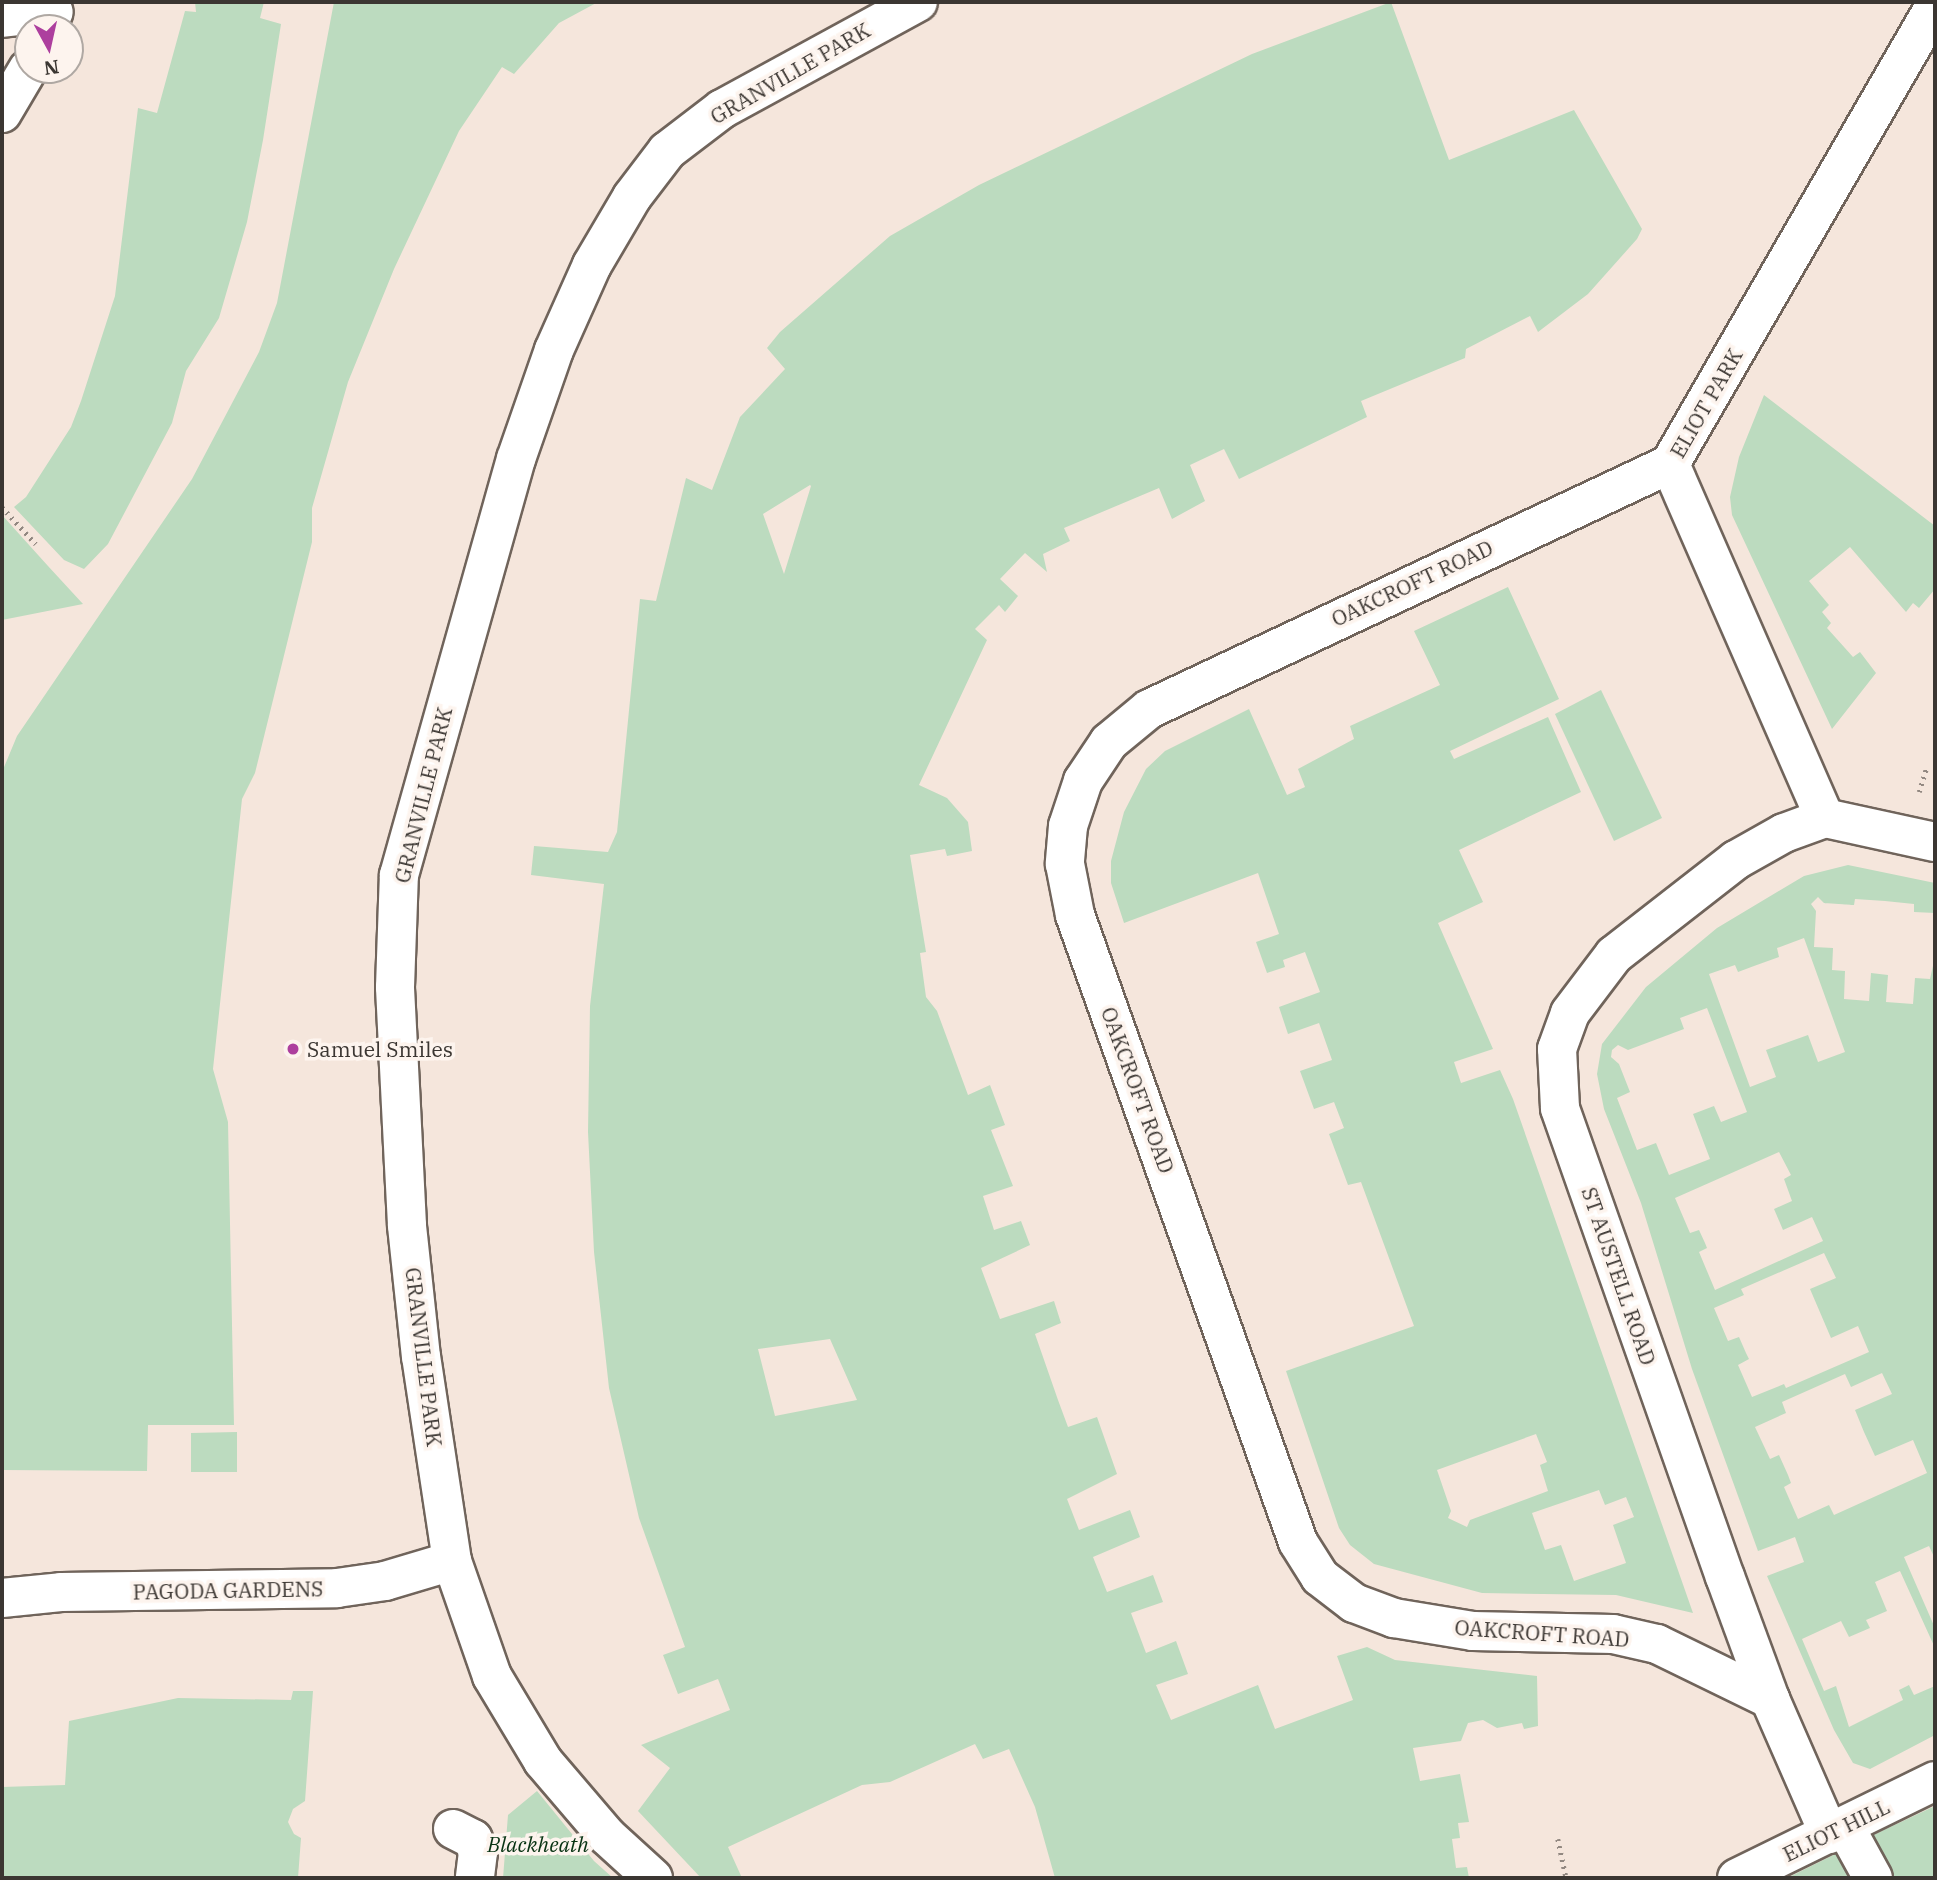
<!DOCTYPE html>
<style>
body{margin:0}
#map{position:relative;width:1937px;height:1880px;overflow:hidden;background:#f5e6dc;font-family:"IBM Plex Serif",serif}
div>[style]{position:absolute}
[style*='--x']{left:calc(var(--x)*1px);top:calc(var(--y)*1px);width:calc(var(--w)*1px);rotate:calc(var(--a)*1deg)}
.green>*{inset:0;background:#bcdbbf}
.path>*{height:4.5px;margin-top:-2.25px;transform-origin:0;background:repeating-linear-gradient(90deg,#928881 0 2px,transparent 0 7px)}
.roads{filter:drop-shadow(2px 0 #70645b) drop-shadow(-2px 0 #70645b) drop-shadow(0 2px #70645b) drop-shadow(0 -2px #70645b)}
.minor>*{height:38px;margin:-19px;padding:0 19px;transform-origin:19px;border-radius:19px;background:#fff}
.dots>*{width:19px;height:19px;translate:-50% -50%;box-sizing:border-box;border:4px solid #fdf4ee;border-radius:50%}
span{translate:-50% -50%;white-space:nowrap;text-align:center;line-height:1.15;-webkit-text-stroke:7px #fdf4ee;paint-order:stroke}
.street-label{font-size:21px;color:#3b3632}
.poi-label{font-size:21px;color:#3b3632}
.left{translate:0 -50%;text-align:left}
.park-label{font-size:21px;color:#083313;font-style:italic}
.frame{position:absolute;inset:0;border:4px solid #3b3632;pointer-events:none}
.north{position:absolute;left:14px;top:14px;width:70px;height:70px;box-sizing:border-box;background:#fdf4ee;border:2px solid #afa8a3;border-radius:50%;rotate:172deg;font-size:19px;font-weight:700;line-height:28px;text-align:center;color:#3b3632}
.north::after{content:'';display:block;margin:auto;width:24px;height:32px;background:#ad3f9e;clip-path:polygon(50% 0,100% 100%,50% 72%,0 100%)}
</style>
<div id="map">
<div class="green">
<div style="clip-path:polygon(195px 2px,264px 2px,260px 18px,281px 24px,263px 140px,247px 222px,219px 318px,186px 371px,172px 423px,108px 544px,84px 569px,64px 560px,14px 507px,26px 497px,71px 427px,81px 401px,115px 296px,138px 108px,157px 113px,185px 11px,196px 12px)"></div>
<div style="clip-path:polygon(334px 2px,598px 2px,559px 23px,514px 74px,502px 67px,459px 131px,394px 269px,348px 382px,312px 508px,312px 542px,255px 773px,242px 799px,213px 1069px,228px 1122px,234px 1425px,148px 1425px,147px 1471px,2px 1470px,2px 772px,17px 736px,192px 479px,259px 352px,277px 303px)"></div>
<div style="clip-path:polygon(evenodd,1391px 2px,1449px 160px,1574px 110px,1642px 229px,1637px 239px,1588px 294px,1538px 332px,1530px 316px,1466px 349px,1465px 358px,1361px 401px,1367px 417px,1239px 479px,1224px 449px,1190px 465px,1205px 501px,1172px 519px,1159px 488px,1064px 528px,1070px 541px,1043px 554px,1047px 572px,1025px 553px,1000px 579px,1018px 596px,1005px 612px,999px 605px,975px 629px,987px 640px,919px 785px,947px 798px,968px 822px,972px 851px,947px 856px,945px 849px,910px 855px,926px 952px,920px 953px,926px 997px,937px 1011px,968px 1095px,990px 1085px,1005px 1125px,991px 1130px,1013px 1186px,983px 1196px,994px 1230px,1021px 1221px,1030px 1245px,981px 1268px,1000px 1319px,1054px 1301px,1061px 1323px,1035px 1334px,1058px 1400px,1068px 1427px,1097px 1417px,1117px 1474px,1067px 1499px,1079px 1530px,1130px 1510px,1140px 1537px,1093px 1557px,1107px 1592px,1153px 1575px,1163px 1602px,1131px 1613px,1146px 1653px,1176px 1641px,1188px 1674px,1156px 1685px,1171px 1720px,1258px 1685px,1275px 1729px,1353px 1700px,1337px 1656px,1367px 1647px,1395px 1660px,1537px 1676px,1538px 1726px,1524px 1729px,1522px 1723px,1497px 1728px,1483px 1720px,1468px 1723px,1461px 1741px,1413px 1748px,1420px 1781px,1460px 1774px,1469px 1822px,1458px 1823px,1460px 1838px,1452px 1839px,1456px 1868px,1467px 1867px,1469px 1878px,1055px 1878px,1035px 1807px,1009px 1749px,983px 1759px,975px 1744px,890px 1782px,862px 1785px,728px 1847px,742px 1878px,701px 1878px,638px 1811px,670px 1768px,641px 1745px,730px 1710px,718px 1679px,678px 1694px,663px 1655px,685px 1647px,639px 1518px,609px 1388px,594px 1252px,588px 1132px,590px 1006px,604px 884px,531px 875px,534px 846px,608px 852px,617px 832px,640px 599px,656px 601px,686px 478px,712px 490px,740px 417px,785px 369px,767px 348px,780px 332px,890px 236px,979px 185px,1252px 54px,1391px 2px,810px 485px,811px 486px,784px 574px,763px 514px,810px 485px,1391px 2px,830px 1339px,857px 1400px,775px 1416px,758px 1349px,830px 1339px)"></div>
<div style="clip-path:polygon(1764px 395px,1935px 526px,1935px 589px,1919px 608px,1913px 603px,1906px 612px,1850px 547px,1809px 581px,1829px 605px,1822px 612px,1831px 623px,1827px 628px,1853px 657px,1860px 652px,1876px 673px,1832px 729px,1732px 515px,1730px 497px,1739px 457px)"></div>
<div style="clip-path:polygon(2px 515px,48px 566px,83px 604px,2px 620px)"></div>
<div style="clip-path:polygon(evenodd,1508px 587px,1559px 699px,1450px 751px,1454px 759px,1548px 717px,1581px 792px,1459px 850px,1483px 902px,1438px 923px,1493px 1049px,1454px 1062px,1461px 1083px,1500px 1070px,1513px 1099px,1693px 1613px,1616px 1595px,1482px 1593px,1374px 1564px,1350px 1545px,1339px 1528px,1286px 1371px,1414px 1326px,1361px 1182px,1348px 1185px,1329px 1134px,1344px 1128px,1334px 1102px,1314px 1109px,1300px 1071px,1332px 1060px,1319px 1023px,1288px 1034px,1279px 1007px,1320px 992px,1305px 952px,1283px 960px,1285px 967px,1267px 973px,1256px 942px,1279px 934px,1258px 873px,1124px 923px,1111px 883px,1111px 861px,1124px 812px,1146px 769px,1165px 751px,1249px 709px,1287px 795px,1305px 787px,1298px 769px,1354px 739px,1350px 726px,1440px 685px,1414px 631px,1508px 587px,1536px 1434px,1547px 1462px,1540px 1465px,1548px 1491px,1470px 1520px,1467px 1527px,1448px 1518px,1451px 1511px,1437px 1470px,1536px 1434px,1508px 587px,1599px 1490px,1605px 1505px,1626px 1497px,1634px 1517px,1613px 1525px,1626px 1563px,1574px 1581px,1561px 1545px,1545px 1550px,1532px 1513px,1599px 1490px)"></div>
<div style="clip-path:polygon(1601px 690px,1662px 818px,1614px 841px,1555px 714px)"></div>
<div style="clip-path:polygon(evenodd,1848px 865px,1935px 883px,1935px 913px,1914px 912px,1914px 904px,1885px 901px,1855px 899px,1854px 905px,1824px 903px,1818px 897px,1811px 904px,1816px 911px,1814px 947px,1833px 948px,1832px 970px,1845px 971px,1844px 999px,1869px 1001px,1871px 973px,1888px 975px,1886px 1002px,1913px 1004px,1915px 978px,1930px 979px,1935px 957px,1935px 1559px,1929px 1546px,1904px 1557px,1935px 1628px,1935px 1648px,1900px 1571px,1875px 1582px,1887px 1611px,1866px 1620px,1870px 1628px,1849px 1637px,1841px 1621px,1802px 1639px,1824px 1691px,1836px 1686px,1849px 1727px,1903px 1700px,1899px 1690px,1909px 1685px,1914px 1695px,1935px 1686px,1935px 1735px,1870px 1769px,1853px 1763px,1834px 1730px,1767px 1576px,1804px 1562px,1795px 1537px,1758px 1551px,1692px 1369px,1641px 1203px,1604px 1109px,1597px 1074px,1602px 1044px,1646px 987px,1717px 928px,1804px 876px,1848px 865px,1804px 938px,1845px 1052px,1818px 1062px,1808px 1035px,1766px 1050px,1776px 1077px,1750px 1087px,1709px 974px,1735px 965px,1738px 972px,1754px 966px,1779px 957px,1777px 948px,1804px 938px,1848px 865px,1707px 1008px,1747px 1112px,1721px 1122px,1714px 1106px,1693px 1114px,1710px 1159px,1669px 1175px,1656px 1143px,1637px 1150px,1617px 1098px,1630px 1092px,1619px 1064px,1611px 1057px,1612px 1050px,1618px 1045px,1628px 1050px,1684px 1029px,1680px 1018px,1707px 1008px,1848px 865px,1779px 1152px,1791px 1175px,1784px 1179px,1792px 1201px,1774px 1209px,1783px 1230px,1812px 1217px,1823px 1241px,1715px 1290px,1699px 1252px,1707px 1248px,1705px 1243px,1699px 1230px,1690px 1233px,1675px 1198px,1779px 1152px,1848px 865px,1824px 1253px,1836px 1278px,1810px 1289px,1831px 1338px,1858px 1326px,1869px 1352px,1786px 1388px,1784px 1384px,1752px 1397px,1738px 1365px,1749px 1359px,1746px 1353px,1739px 1337px,1728px 1341px,1714px 1308px,1744px 1295px,1741px 1289px,1824px 1253px,1848px 865px,1882px 1373px,1892px 1394px,1855px 1410px,1864px 1432px,1875px 1456px,1913px 1440px,1927px 1473px,1834px 1515px,1829px 1505px,1798px 1519px,1784px 1487px,1791px 1483px,1788px 1475px,1779px 1455px,1770px 1459px,1755px 1427px,1786px 1413px,1782px 1402px,1845px 1374px,1851px 1387px,1882px 1373px)"></div>
<div style="clip-path:polygon(237px 1432px,237px 1472px,191px 1472px,191px 1433px)"></div>
<div style="clip-path:polygon(293px 1691px,313px 1691px,305px 1801px,293px 1809px,288px 1822px,294px 1834px,301px 1838px,298px 1878px,2px 1878px,2px 1787px,65px 1785px,69px 1721px,178px 1698px,291px 1700px)"></div>
<div style="clip-path:polygon(537px 1791px,594px 1861px,613px 1878px,503px 1878px,508px 1815px)"></div>
<div style="clip-path:polygon(1935px 1806px,1935px 1878px,1787px 1878px,1886px 1829px)"></div>
</div>
<div class="path">
<div style="--x:2;--y:507;--w:50;--a:47.4"></div>
<div style="--x:1919;--y:792;--w:27;--a:-73"></div>
<div style="--x:1558;--y:1839;--w:40;--a:78"></div>
</div>
<div class="roads">
<div class="minor">
<div style="--x:2;--y:18;--w:52;--a:-6.6"></div>
<div style="--x:2;--y:113;--w:51;--a:-59.4"></div>
<div style="--x:1670;--y:464;--w:576;--a:154.81"></div>
<div style="--x:1149;--y:709;--w:52;--a:140.5"></div>
<div style="--x:1109;--y:742;--w:47;--a:123.7"></div>
<div style="--x:1083;--y:781;--w:47;--a:108.4"></div>
<div style="--x:1068;--y:826;--w:38;--a:95"></div>
<div style="--x:1065;--y:864;--w:52;--a:78.9"></div>
<div style="--x:1075;--y:915;--w:665;--a:70.42"></div>
<div style="--x:1298;--y:1542;--w:41;--a:57.8"></div>
<div style="--x:1320;--y:1577;--w:43;--a:37.4"></div>
<div style="--x:1354;--y:1603;--w:43;--a:20.6"></div>
<div style="--x:1394;--y:1618;--w:80;--a:9.3"></div>
<div style="--x:1473;--y:1631;--w:140;--a:1.2"></div>
<div style="--x:1613;--y:1634;--w:45;--a:12.8"></div>
<div style="--x:1657;--y:1644;--w:126;--a:26"></div>
<div style="--x:1670;--y:464;--w:529;--a:-59.95"></div>
<div style="--x:1670;--y:464;--w:386;--a:66.4"></div>
<div style="--x:2;--y:1598;--w:59;--a:-5.8"></div>
<div style="--x:61;--y:1592;--w:276;--a:-0.8"></div>
<div style="--x:337;--y:1588;--w:49;--a:-8.3"></div>
<div style="--x:385;--y:1581;--w:70;--a:-16.6"></div>
<div style="--x:1845;--y:1827;--w:58;--a:61.2"></div>
<div style="--x:453;--y:1829;--w:22;--a:27"></div>
<div style="--x:473;--y:1839;--w:14;--a:69"></div>
<div style="--x:478;--y:1852;--w:26;--a:97"></div>
<div style="--x:1829;--y:1834;--w:147;--a:-113.6"></div>
<div style="--x:1770;--y:1699;--w:130;--a:-110.2"></div>
<div style="--x:1725;--y:1577;--w:497;--a:-109.4"></div>
<div style="--x:1560;--y:1108;--w:59;--a:-92.9"></div>
<div style="--x:1557;--y:1049;--w:38;--a:-70"></div>
<div style="--x:1570;--y:1013;--w:73;--a:-52.8"></div>
<div style="--x:1614;--y:955;--w:155;--a:-37.9"></div>
<div style="--x:1736;--y:860;--w:55;--a:-29.4"></div>
<div style="--x:1784;--y:833;--w:44;--a:-20.1"></div>
<div style="--x:1825;--y:818;--w:113;--a:12.3"></div>
<div style="--x:653;--y:1878;--w:62;--a:-137.6"></div>
<div style="--x:607;--y:1836;--w:99;--a:-130.5"></div>
<div style="--x:543;--y:1761;--w:99;--a:-121"></div>
<div style="--x:492;--y:1676;--w:122;--a:-109.2"></div>
<div style="--x:452;--y:1561;--w:206;--a:-98.6"></div>
<div style="--x:421;--y:1357;--w:133;--a:-96.1"></div>
<div style="--x:407;--y:1225;--w:238;--a:-92.9"></div>
<div style="--x:395;--y:987;--w:112;--a:-88"></div>
<div style="--x:399;--y:875;--w:432;--a:-74.3"></div>
<div style="--x:516;--y:459;--w:115;--a:-70.8"></div>
<div style="--x:554;--y:350;--w:93;--a:-65.9"></div>
<div style="--x:592;--y:265;--w:79;--a:-59.5"></div>
<div style="--x:632;--y:197;--w:58;--a:-52.7"></div>
<div style="--x:667;--y:151;--w:69;--a:-37.4"></div>
<div style="--x:722;--y:109;--w:223;--a:-28.6"></div>
<div style="--x:1737;--y:1878;--w:220;--a:-26.1"></div>
</div>
</div>
<div class="dots">
<div style="left:293px;top:1049px;background:#ad3f9e"></div>
</div>
<div class="street-label">
<span style="left:790px;top:73px;rotate:-30deg">GRANVILLE PARK</span>
<span style="left:1706px;top:403px;rotate:-60deg">ELIOT PARK</span>
<span style="left:1412px;top:583px;rotate:-25deg">OAKCROFT ROAD</span>
<span style="left:423px;top:795px;rotate:-76deg">GRANVILLE PARK</span>
<span style="left:1138px;top:1090px;rotate:70deg">OAKCROFT ROAD</span>
<span style="left:1619px;top:1276px;rotate:71deg">ST AUSTELL ROAD</span>
<span style="left:424px;top:1357px;rotate:83deg">GRANVILLE PARK</span>
<span style="left:228px;top:1590px;rotate:-1deg">PAGODA GARDENS</span>
<span style="left:1542px;top:1633px;rotate:4deg">OAKCROFT ROAD</span>
<span style="left:1836px;top:1830px;rotate:-26deg">ELIOT HILL</span>
</div>
<div class="poi-label">
<span class="left" style="left:307px;top:1049px">Samuel Smiles</span>
</div>
<div class="park-label">
<span style="left:538px;top:1844px">Blackheath</span>
</div>
<div class="frame"></div>
<div class="north">N</div>
</div>
